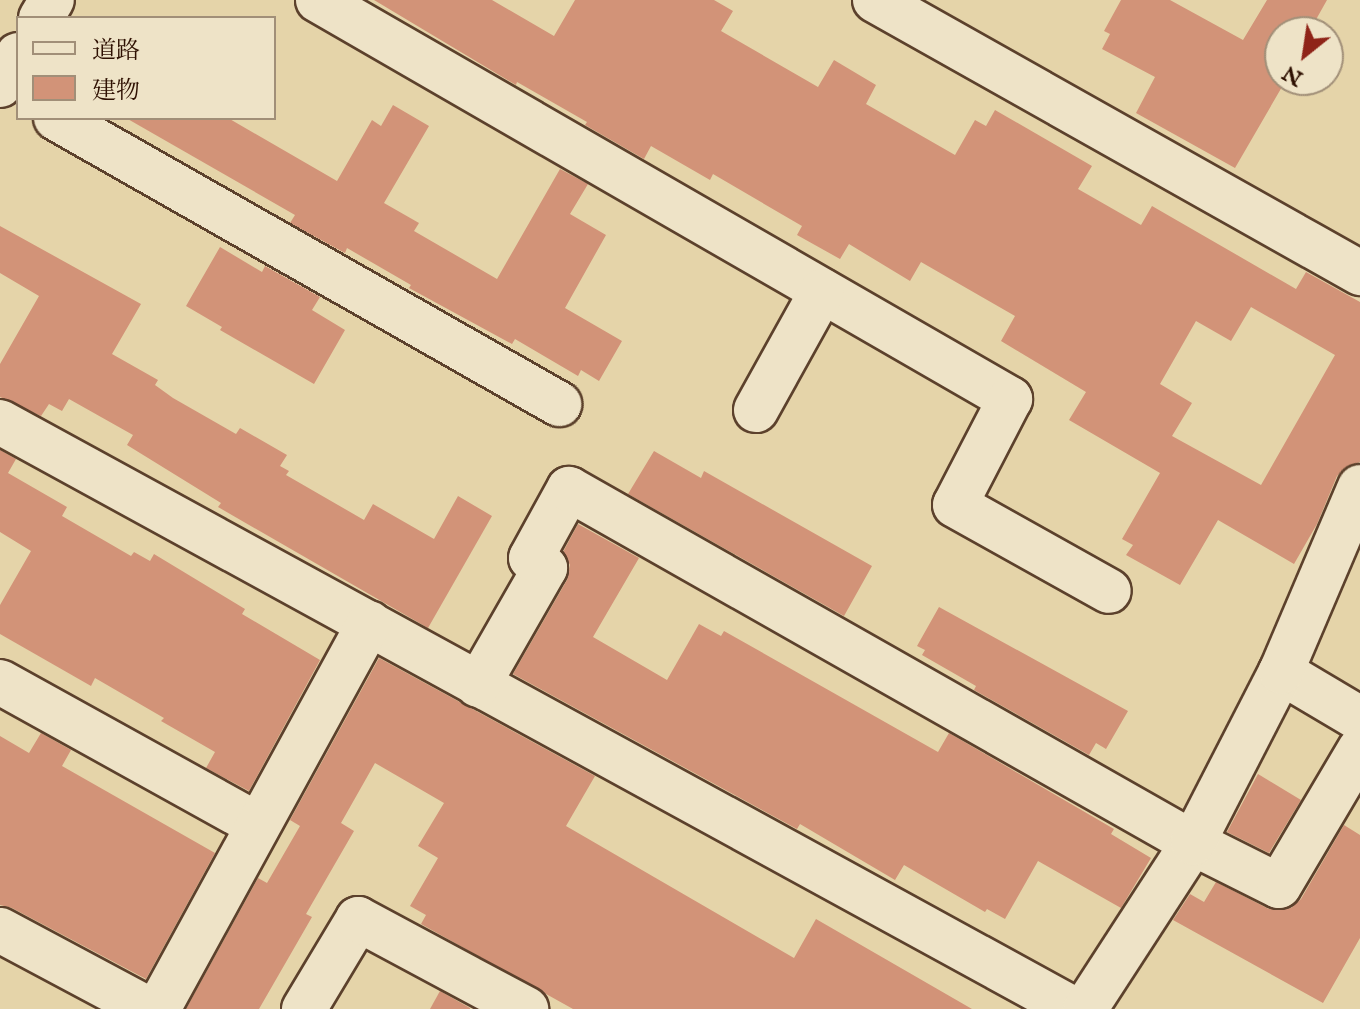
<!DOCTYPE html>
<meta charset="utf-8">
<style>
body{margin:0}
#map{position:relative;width:1360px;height:1009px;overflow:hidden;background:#e5d4a9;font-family:"IM FELL English","Noto Serif JP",serif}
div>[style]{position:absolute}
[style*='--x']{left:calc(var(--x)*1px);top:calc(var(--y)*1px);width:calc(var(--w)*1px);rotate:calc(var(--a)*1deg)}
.building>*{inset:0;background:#d29378}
.roads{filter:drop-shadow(2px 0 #5c412c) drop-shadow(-2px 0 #5c412c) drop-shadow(0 2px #5c412c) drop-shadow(0 -2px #5c412c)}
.minor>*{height:44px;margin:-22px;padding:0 22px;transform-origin:22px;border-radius:22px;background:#eee3c7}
span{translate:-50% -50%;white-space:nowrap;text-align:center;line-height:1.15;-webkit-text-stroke:6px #eee3c7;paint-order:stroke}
.legend{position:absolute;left:16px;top:16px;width:260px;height:104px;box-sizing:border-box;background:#eee3c7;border:2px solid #a18f78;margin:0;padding:10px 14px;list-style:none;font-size:24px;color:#2e1002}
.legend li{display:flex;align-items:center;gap:16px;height:40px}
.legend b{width:40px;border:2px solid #a18f78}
.north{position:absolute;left:1264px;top:16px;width:80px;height:80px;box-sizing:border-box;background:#eee3c7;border:2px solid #a18f78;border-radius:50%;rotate:210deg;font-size:22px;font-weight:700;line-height:32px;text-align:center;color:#2e1002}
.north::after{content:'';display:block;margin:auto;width:28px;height:36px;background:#8f2418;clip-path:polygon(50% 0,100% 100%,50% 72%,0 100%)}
</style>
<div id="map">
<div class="building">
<div style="clip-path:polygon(evenodd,374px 0,492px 0,554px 36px,575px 0,714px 0,733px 11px,721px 31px,818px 87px,834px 60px,876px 85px,866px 104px,955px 155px,975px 120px,986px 126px,995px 110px,1092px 166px,1078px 189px,1141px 225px,1152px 206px,1296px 289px,1306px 272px,1360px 302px,1360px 462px,1346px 467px,1337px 476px,1317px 524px,1294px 564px,1218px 520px,1180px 585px,1126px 555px,1133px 545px,1122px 539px,1160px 473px,1069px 420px,1086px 392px,1001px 341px,1015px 316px,921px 262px,910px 281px,849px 244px,840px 259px,797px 235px,802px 226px,713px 174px,710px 180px,651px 146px,644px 159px,585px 125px,587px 122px,517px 82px,516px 85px,374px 0,1251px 307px,1335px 355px,1261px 485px,1172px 436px,1192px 403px,1160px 384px,1196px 321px,1231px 341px,1251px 307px)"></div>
<div style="clip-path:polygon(1121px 0,1170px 0,1243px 40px,1267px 0,1327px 0,1309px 32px,1280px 32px,1280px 80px,1286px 80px,1235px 168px,1136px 113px,1155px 77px,1102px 49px,1110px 34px,1104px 31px)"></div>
<div style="clip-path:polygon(393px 105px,429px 126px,384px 203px,419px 223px,414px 231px,497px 279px,560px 169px,588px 184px,570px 214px,606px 235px,565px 308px,622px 341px,599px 381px,581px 370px,578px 376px,515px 339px,512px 344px,409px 288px,411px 285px,347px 248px,345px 253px,290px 223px,295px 215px,126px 118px,228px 118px,337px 181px,372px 120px,381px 126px)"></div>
<div style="clip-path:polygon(0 226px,141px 304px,112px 354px,158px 380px,155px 385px,173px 398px,236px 434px,240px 428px,287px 455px,280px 466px,289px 471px,286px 475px,364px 520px,373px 504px,434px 539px,458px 496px,492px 516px,428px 628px,218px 507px,221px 503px,127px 445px,133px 435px,69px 399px,62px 411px,49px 404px,41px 416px,0 397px,0 364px,39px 296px,0 273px)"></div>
<div style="clip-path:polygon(220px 247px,262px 272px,265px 266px,320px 297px,312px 310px,345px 330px,314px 384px,220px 330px,222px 327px,186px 306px)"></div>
<div style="clip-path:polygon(0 450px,16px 459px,8px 473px,67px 507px,62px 516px,131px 556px,134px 552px,150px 561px,154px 554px,245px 609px,242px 614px,320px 660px,249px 791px,206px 768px,215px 752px,161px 721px,164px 718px,95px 678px,91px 686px,0 634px,0 605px,31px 551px,0 532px)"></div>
<div style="clip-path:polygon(654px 451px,701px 478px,704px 471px,872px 566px,844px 616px,628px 494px)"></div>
<div style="clip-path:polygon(578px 524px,639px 558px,593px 637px,667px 680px,699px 624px,721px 636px,724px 631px,938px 752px,949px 733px,1114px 829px,1111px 834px,1151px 858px,1121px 908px,1038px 861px,1005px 919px,987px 909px,985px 912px,904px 865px,895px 880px,800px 824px,797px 829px,513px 674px,567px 580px,570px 565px,563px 552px)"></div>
<div style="clip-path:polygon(939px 607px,1128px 711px,1106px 749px,1096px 743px,1089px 755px,974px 690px,976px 686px,922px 655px,925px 650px,917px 646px)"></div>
<div style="clip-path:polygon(379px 658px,595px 776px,566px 826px,794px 958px,816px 919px,972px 1009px,573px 1009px,421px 924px,426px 915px,410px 906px,438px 858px,418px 846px,444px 803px,375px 763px,341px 823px,354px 831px,306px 914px,312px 917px,259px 1009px,186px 1009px,258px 878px,267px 883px,300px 826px,290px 820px)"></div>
<div style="clip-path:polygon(41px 733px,71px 750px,62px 766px,215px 853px,146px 979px,12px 908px,0 905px,0 736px,29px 753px)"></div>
<div style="clip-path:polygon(1258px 774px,1301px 800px,1269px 853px,1227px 832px)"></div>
<div style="clip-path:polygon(1344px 825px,1360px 835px,1360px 938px,1323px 1003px,1173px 920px,1190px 894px,1204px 902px,1216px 882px,1269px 909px,1291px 908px,1301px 899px)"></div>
<div style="clip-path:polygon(440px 991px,470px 1008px,470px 1009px,430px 1009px)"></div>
</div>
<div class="roads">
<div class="minor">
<div style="--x:318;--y:0;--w:799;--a:29.97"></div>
<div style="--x:1010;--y:399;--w:119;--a:117.4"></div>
<div style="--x:955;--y:505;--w:176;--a:29.2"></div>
<div style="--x:875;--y:0;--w:557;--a:29.37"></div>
<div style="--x:41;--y:18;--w:21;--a:-59"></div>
<div style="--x:0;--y:85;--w:35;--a:-59"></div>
<div style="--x:56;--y:118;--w:579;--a:29.62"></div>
<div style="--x:756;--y:410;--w:136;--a:-61"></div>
<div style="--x:0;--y:422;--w:1223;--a:28.68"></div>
<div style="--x:1281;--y:672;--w:92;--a:30.7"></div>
<div style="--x:0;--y:682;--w:295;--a:29"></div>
<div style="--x:478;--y:685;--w:135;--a:-60.2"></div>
<div style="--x:545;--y:568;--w:17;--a:-144"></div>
<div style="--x:531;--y:558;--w:79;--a:-61.2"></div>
<div style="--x:569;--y:489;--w:717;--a:29.57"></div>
<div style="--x:1193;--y:843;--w:96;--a:26.6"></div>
<div style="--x:1279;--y:886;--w:159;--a:-59.4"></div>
<div style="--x:0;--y:930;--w:168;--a:28.1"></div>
<div style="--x:158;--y:1009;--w:440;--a:-61.3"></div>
<div style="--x:304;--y:1009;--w:105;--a:-59"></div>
<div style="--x:358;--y:919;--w:191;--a:28.2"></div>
<div style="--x:1085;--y:1009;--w:198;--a:-57"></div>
<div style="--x:1193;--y:843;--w:192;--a:-62.8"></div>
<div style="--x:1281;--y:672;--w:201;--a:-66.9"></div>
</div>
</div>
<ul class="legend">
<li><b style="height:10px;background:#eee3c7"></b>道路</li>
<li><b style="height:22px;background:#d29378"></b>建物</li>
</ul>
<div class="north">N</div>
</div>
